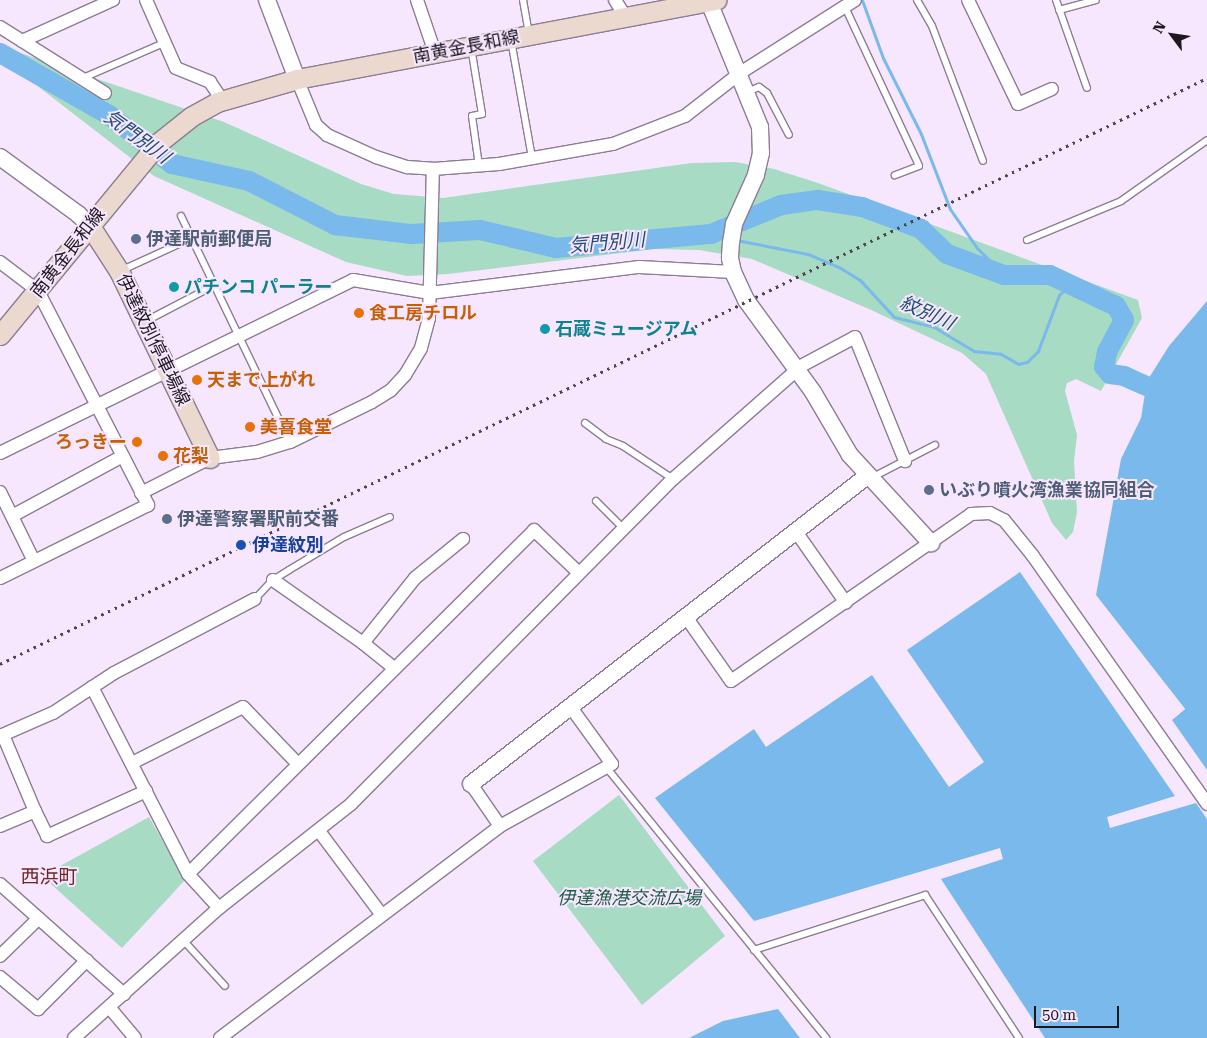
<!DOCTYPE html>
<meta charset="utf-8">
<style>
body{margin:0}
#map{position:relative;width:1207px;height:1038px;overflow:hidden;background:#f6e6fe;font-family:"Roboto Serif","Noto Sans JP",serif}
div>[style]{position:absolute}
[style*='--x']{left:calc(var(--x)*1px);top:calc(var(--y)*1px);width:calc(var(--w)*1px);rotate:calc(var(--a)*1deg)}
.green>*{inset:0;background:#a7dbc3}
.water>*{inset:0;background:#79b9eb}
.pier>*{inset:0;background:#f6e6fe}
.stream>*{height:3px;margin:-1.5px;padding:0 1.5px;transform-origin:1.5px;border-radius:1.5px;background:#79b9eb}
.river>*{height:20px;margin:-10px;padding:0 10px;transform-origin:10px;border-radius:10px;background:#79b9eb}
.roads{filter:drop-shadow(1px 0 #8b7d93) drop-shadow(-1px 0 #8b7d93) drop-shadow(0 1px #8b7d93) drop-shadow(0 -1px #8b7d93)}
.service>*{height:6px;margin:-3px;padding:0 3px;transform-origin:3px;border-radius:3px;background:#fff}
.minor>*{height:12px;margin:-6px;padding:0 6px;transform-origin:6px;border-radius:6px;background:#fff}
.tertiary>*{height:16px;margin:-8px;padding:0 8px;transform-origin:8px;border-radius:8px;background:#fff}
.secondary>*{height:19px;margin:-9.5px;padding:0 9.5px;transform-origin:9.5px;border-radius:9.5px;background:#ebd8ce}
.rail>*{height:3px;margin-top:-1.5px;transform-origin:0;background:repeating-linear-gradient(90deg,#4c4550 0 2.5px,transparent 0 7.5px)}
.dots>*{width:14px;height:14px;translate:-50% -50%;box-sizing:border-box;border:2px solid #f6e6fe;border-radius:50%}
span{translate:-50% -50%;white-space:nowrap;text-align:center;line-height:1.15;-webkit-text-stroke:4px #f6e6fe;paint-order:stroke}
.street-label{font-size:18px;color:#1d1820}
.service-label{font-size:18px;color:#4e5e75;font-weight:700}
.left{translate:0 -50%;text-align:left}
.culture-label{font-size:18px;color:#0d838f;font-weight:700}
.food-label{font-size:18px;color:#c56008;font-weight:700}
.right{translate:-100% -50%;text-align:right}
.transit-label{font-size:18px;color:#164399;font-weight:700}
.park-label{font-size:18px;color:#1b5c43;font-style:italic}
.water-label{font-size:19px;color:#1f4e70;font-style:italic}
.neighbourhood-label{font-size:19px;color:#6c2722}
.north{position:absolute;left:1147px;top:10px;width:50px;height:50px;-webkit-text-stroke:4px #f6e6fe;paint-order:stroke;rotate:301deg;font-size:14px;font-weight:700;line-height:20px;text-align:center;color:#1d1820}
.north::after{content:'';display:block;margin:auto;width:18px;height:22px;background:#1d1820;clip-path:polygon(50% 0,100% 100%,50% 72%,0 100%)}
.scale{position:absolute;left:1034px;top:1006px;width:85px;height:22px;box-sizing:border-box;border:2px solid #1d1820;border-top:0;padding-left:6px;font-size:15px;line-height:18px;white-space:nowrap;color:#1d1820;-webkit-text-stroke:4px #f6e6fe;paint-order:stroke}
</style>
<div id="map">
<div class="green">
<div style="clip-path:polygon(0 46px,224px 122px,361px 184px,394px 194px,443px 198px,692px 163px,735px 162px,774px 169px,818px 183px,1138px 300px,1142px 318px,1101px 391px,1076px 379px,1067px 383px,1065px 391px,1077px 435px,1074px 461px,1077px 512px,1073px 532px,1066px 540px,1052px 523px,986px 374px,962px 353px,869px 309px,752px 259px,699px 250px,654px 249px,448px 274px,407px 276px,346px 262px,154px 176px,0 57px)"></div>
<div style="clip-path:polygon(619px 795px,725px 936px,642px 1005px,533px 861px)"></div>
<div style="clip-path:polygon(149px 817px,185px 880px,122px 948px,42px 876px)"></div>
</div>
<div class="water">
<div style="clip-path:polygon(1207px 301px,1207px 770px,1172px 720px,1185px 709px,1096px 595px,1121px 459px,1141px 418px,1147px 381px,1169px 346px)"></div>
<div style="clip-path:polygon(1020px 572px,1175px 796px,1107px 817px,1110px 828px,1196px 803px,1207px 819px,1207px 1038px,1045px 1038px,941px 879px,1003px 859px,1000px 848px,754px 921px,655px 798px,754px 729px,766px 747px,872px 675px,949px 787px,984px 762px,907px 650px)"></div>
<div style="clip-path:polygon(778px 1009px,800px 1038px,689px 1038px,723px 1021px)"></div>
</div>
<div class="pier">
<div style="clip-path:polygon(1094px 593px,1185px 709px,1172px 720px,1182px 709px,1094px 597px)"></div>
</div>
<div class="stream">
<div style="--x:862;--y:0;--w:62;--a:70.1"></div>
<div style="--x:883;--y:58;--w:85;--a:63.4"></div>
<div style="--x:921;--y:134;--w:80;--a:68.9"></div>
<div style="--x:950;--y:209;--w:47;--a:55.3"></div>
<div style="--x:977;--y:248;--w:38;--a:45"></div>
<div style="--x:711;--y:234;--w:17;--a:13"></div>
<div style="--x:736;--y:240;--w:73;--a:11"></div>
<div style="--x:808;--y:254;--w:34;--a:23"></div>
<div style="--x:839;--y:267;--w:25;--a:32"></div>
<div style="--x:860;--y:280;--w:50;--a:47.4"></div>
<div style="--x:894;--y:317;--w:41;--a:14"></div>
<div style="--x:934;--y:327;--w:47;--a:31"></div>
<div style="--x:974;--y:351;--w:27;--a:6"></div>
<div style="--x:1001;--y:354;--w:20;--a:30"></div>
<div style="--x:1018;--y:364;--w:9;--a:-13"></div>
<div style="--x:1027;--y:362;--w:16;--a:-45"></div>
<div style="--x:1038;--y:351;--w:60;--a:-69.4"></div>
<div style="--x:1059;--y:295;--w:16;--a:-45"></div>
</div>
<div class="river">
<div style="--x:0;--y:53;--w:125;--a:29.6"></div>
<div style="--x:109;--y:115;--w:80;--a:37.9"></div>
<div style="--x:172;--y:164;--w:79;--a:12.4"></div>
<div style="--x:249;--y:181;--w:97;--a:27.1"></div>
<div style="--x:335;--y:225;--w:77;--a:6.8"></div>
<div style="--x:411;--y:234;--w:69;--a:-3.3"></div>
<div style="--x:480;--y:230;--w:78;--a:13.3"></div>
<div style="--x:556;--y:248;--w:156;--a:-5.2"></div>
<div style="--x:711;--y:234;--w:76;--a:-22.5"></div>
<div style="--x:781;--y:205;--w:37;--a:-8"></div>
<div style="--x:818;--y:200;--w:45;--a:9"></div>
<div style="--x:862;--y:207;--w:63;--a:20.4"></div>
<div style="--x:921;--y:229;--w:36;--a:44"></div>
<div style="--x:947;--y:254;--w:61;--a:20.2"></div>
<div style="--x:1004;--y:275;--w:46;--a:0"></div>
<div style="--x:1050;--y:275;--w:73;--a:25.2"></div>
<div style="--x:1116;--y:306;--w:16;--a:60"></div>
<div style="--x:1124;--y:320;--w:36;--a:118"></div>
<div style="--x:1107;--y:352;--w:15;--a:101"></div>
<div style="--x:1104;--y:367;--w:9;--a:49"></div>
<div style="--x:1110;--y:374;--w:14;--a:8"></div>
<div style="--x:1124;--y:376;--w:24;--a:24"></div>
</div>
<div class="roads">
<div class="service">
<div style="--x:523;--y:0;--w:34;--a:80"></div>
<div style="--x:917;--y:0;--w:30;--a:60"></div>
<div style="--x:932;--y:26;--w:144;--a:69.3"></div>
<div style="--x:1056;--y:0;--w:93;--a:70.6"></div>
<div style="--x:845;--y:7;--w:175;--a:65"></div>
<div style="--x:919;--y:166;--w:26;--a:159"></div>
<div style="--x:1059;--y:10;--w:38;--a:-15"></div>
<div style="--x:511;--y:40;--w:120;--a:79.9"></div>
<div style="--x:471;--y:47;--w:68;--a:80.7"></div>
<div style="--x:482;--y:114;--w:10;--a:169"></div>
<div style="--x:472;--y:116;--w:50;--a:82"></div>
<div style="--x:83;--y:78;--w:88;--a:-23.4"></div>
<div style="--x:747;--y:92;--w:13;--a:-23"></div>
<div style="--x:759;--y:87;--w:10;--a:37"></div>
<div style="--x:767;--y:93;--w:47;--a:62.4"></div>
<div style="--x:181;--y:216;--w:251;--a:64.3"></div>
<div style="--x:1027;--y:240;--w:102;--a:-22.5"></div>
<div style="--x:1121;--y:201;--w:105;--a:-35.3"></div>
<div style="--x:120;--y:271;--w:79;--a:-24.6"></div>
<div style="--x:146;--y:321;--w:78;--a:-27.6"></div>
<div style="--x:585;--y:423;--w:26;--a:37"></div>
<div style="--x:606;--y:439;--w:18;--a:22"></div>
<div style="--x:623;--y:446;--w:60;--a:33.4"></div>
<div style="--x:871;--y:478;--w:72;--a:-27.3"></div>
<div style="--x:596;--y:501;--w:38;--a:45"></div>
<div style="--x:255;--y:599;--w:26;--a:-47"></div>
<div style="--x:273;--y:580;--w:19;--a:-32"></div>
<div style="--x:289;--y:570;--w:64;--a:-31"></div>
<div style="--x:344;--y:537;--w:50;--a:-23.5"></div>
<div style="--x:606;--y:767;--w:349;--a:50.9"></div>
<div style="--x:183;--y:940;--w:62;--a:47.6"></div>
<div style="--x:754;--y:950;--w:180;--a:-17.8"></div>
<div style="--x:925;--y:895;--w:171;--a:56.7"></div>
</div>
<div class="minor">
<div style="--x:146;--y:0;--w:74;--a:66.2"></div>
<div style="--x:176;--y:68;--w:37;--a:22"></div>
<div style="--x:210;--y:82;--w:23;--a:56"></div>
<div style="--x:417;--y:0;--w:56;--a:71.2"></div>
<div style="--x:615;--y:0;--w:19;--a:58"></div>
<div style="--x:968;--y:0;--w:115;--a:64.3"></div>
<div style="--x:1018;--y:104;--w:37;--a:-24"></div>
<div style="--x:0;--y:27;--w:124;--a:32.2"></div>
<div style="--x:22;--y:41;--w:100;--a:-24.3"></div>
<div style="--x:297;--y:79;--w:50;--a:67.6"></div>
<div style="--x:316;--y:125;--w:15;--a:42"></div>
<div style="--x:327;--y:135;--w:54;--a:24.2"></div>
<div style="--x:376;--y:157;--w:33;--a:18"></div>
<div style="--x:407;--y:167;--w:26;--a:4"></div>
<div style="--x:433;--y:169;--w:66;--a:-4.3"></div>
<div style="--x:499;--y:164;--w:116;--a:-10"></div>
<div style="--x:613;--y:144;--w:77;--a:-21.3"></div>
<div style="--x:685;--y:116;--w:70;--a:-38"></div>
<div style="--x:740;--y:73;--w:136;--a:-32.4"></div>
<div style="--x:0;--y:262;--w:48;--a:37.3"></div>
<div style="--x:38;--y:291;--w:241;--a:62.8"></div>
<div style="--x:148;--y:505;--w:165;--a:153.7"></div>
<div style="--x:0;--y:453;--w:393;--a:-26.1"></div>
<div style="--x:353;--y:280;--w:78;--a:9.6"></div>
<div style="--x:430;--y:293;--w:211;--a:-7.1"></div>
<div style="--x:639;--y:267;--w:94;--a:3"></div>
<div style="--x:0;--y:492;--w:77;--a:63.8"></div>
<div style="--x:141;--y:493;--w:77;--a:-26.9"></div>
<div style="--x:210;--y:458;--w:47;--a:-7.3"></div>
<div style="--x:257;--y:452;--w:34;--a:-17"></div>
<div style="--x:290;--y:442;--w:91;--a:-26"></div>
<div style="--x:372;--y:402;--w:22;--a:-32"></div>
<div style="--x:391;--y:390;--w:21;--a:-47"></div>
<div style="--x:405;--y:375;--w:31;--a:-59"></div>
<div style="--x:421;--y:348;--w:31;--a:-75"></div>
<div style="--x:429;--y:318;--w:149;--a:-88.5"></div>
<div style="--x:12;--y:516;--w:126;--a:-28.4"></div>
<div style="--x:797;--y:533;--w:85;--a:55"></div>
<div style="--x:273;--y:580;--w:110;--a:35"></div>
<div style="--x:363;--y:643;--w:38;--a:39"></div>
<div style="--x:686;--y:617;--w:78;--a:54.9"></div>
<div style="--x:731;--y:681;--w:292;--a:-34.8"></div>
<div style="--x:971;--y:514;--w:19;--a:-3"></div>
<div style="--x:990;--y:513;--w:16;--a:27"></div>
<div style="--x:1004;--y:520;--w:46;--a:51.1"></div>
<div style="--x:1033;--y:556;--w:303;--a:54.9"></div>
<div style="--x:363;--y:643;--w:83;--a:-51.3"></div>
<div style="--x:415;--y:578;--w:62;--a:-39.1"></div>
<div style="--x:92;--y:687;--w:210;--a:62.8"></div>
<div style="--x:188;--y:874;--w:46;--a:47.6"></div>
<div style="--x:3;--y:735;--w:82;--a:67.2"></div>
<div style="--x:0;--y:736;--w:58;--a:-23.5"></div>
<div style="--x:53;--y:713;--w:73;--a:-33.3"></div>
<div style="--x:114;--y:673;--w:159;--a:-27.7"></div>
<div style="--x:132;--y:763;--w:124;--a:-26.8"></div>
<div style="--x:243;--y:707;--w:79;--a:46"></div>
<div style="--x:471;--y:784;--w:51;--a:55.4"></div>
<div style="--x:0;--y:826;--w:38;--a:-23"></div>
<div style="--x:35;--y:811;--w:28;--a:64"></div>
<div style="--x:47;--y:836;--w:109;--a:-24.4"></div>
<div style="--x:319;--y:831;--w:104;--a:53.2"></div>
<div style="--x:188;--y:874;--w:488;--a:-44.8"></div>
<div style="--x:534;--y:530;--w:62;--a:43.7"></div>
<div style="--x:0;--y:884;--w:166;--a:41.6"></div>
<div style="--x:0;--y:956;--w:54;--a:-44.3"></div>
<div style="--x:0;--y:977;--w:50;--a:40.1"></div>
<div style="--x:38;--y:1009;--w:69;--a:-45"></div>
<div style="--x:109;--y:1007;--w:40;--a:50"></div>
<div style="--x:74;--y:1038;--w:195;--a:-41.9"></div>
<div style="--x:219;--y:908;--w:168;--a:-38.2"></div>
<div style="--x:351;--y:804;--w:458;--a:-45.3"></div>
<div style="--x:673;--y:479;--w:171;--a:-41.4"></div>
<div style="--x:801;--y:366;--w:61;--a:-28.2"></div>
<div style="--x:855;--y:337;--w:134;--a:68"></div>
<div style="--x:220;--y:1038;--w:351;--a:-37.1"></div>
<div style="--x:500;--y:826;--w:128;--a:-29"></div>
<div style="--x:612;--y:764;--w:72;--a:-125.9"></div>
</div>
<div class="tertiary">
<div style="--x:267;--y:0;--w:85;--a:69.2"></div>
<div style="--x:709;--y:2;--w:135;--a:67.8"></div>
<div style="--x:760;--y:127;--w:26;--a:88"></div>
<div style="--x:761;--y:153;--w:23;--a:103"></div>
<div style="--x:756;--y:175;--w:54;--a:114.2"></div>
<div style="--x:734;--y:224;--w:18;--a:99"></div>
<div style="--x:731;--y:242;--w:16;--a:94"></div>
<div style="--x:730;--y:258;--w:14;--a:78"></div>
<div style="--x:733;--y:272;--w:31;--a:65"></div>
<div style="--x:746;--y:300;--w:114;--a:53.9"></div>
<div style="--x:813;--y:392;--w:73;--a:59.6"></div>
<div style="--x:850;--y:455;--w:120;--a:47.4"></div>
<div style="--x:0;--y:157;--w:97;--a:36.2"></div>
<div style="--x:78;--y:214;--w:17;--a:45"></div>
<div style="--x:471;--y:784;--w:502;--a:-37.87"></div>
</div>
<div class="secondary">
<div style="--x:90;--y:226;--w:54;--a:57.2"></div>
<div style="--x:119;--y:271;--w:208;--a:64.1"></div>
<div style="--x:0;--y:335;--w:249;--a:-50.5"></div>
<div style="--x:158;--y:143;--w:43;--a:-38.5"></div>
<div style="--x:192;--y:116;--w:29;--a:-29"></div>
<div style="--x:217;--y:102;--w:83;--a:-16"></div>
<div style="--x:297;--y:79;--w:427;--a:-10.7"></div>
</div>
</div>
<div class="rail">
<div style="--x:0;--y:664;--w:1342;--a:-25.9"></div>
</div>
<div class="dots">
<div style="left:136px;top:239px;background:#5c6f8a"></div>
<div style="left:174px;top:287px;background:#0f9aa8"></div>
<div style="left:359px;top:313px;background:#e8710a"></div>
<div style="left:545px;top:329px;background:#0f9aa8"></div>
<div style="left:197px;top:380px;background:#e8710a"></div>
<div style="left:250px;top:427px;background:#e8710a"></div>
<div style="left:137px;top:442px;background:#e8710a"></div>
<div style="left:163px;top:456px;background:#e8710a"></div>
<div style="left:929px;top:490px;background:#5c6f8a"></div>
<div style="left:167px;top:519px;background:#5c6f8a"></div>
<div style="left:241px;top:545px;background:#1a4fb4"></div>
</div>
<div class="street-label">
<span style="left:466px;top:47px;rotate:-11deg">南黄金長和線</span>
<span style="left:68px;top:253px;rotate:-52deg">南黄金長和線</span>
<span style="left:153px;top:340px;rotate:64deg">伊達紋別停車場線</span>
</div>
<div class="service-label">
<span class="left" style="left:146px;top:239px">伊達駅前郵便局</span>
<span class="left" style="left:939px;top:490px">いぶり噴火湾漁業協同組合</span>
<span class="left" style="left:177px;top:519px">伊達警察署駅前交番</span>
</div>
<div class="culture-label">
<span class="left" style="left:184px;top:287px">パチンコ パーラー</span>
<span class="left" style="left:555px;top:329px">石蔵ミュージアム</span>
</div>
<div class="food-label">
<span class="left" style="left:369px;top:313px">食工房チロル</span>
<span class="left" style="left:207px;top:380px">天まで上がれ</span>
<span class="left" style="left:260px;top:427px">美喜食堂</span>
<span class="right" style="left:127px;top:442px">ろっきー</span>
<span class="left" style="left:173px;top:456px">花梨</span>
</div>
<div class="transit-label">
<span class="left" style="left:252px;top:545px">伊達紋別</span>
</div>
<div class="park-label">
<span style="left:629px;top:898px">伊達漁港交流広場</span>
</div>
<div class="water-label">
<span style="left:137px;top:137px;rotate:36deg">気門別川</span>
<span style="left:607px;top:243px;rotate:-5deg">気門別川</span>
<span style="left:927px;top:313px;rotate:24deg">紋別川</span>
</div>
<div class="neighbourhood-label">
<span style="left:49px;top:877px">西浜町</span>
</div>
<div class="north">N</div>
<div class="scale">50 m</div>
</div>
